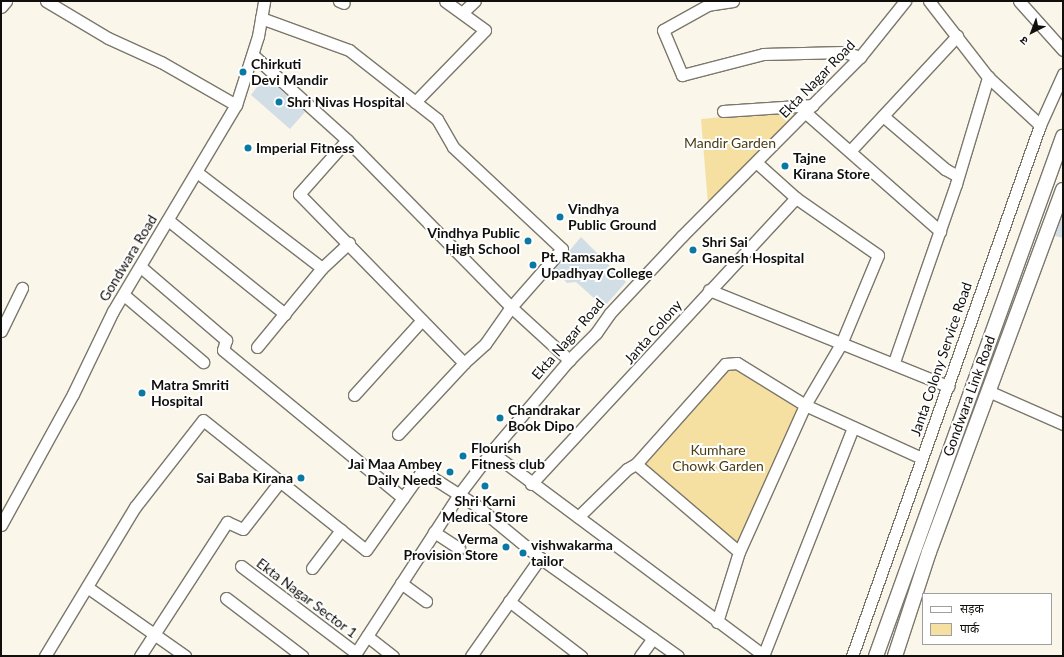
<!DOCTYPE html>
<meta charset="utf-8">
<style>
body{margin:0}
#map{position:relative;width:1064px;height:657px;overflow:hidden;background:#faf6e9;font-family:Lato,"Noto Sans Devanagari",sans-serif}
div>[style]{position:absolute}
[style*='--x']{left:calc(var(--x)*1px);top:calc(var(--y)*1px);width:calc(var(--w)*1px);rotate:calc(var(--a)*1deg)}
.green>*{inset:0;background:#f6e0a1}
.building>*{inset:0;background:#d1dee5}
.roads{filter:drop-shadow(1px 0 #7b776c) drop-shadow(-1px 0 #7b776c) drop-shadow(0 1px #7b776c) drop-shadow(0 -1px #7b776c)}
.minor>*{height:11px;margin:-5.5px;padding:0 5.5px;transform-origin:5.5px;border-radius:5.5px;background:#fff}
.tertiary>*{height:14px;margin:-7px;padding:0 7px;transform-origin:7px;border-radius:7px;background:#fff}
.dots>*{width:11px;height:11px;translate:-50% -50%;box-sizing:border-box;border:2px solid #fff;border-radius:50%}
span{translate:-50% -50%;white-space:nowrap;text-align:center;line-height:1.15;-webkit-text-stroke:4px #fff;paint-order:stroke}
.poi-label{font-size:14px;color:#100f0b;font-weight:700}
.left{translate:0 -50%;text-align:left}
.right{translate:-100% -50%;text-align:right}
.street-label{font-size:14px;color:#100f0b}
.park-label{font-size:14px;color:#4a3c12}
.frame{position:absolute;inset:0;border:2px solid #100f0b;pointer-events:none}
.legend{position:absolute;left:922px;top:593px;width:130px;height:52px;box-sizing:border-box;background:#fff;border:1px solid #9f9f9d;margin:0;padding:5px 7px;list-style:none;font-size:12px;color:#100f0b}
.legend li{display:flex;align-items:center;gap:8px;height:20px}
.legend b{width:20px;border:1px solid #9f9f9d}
.north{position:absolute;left:1012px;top:12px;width:40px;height:40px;-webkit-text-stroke:3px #fff;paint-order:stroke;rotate:222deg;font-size:11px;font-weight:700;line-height:16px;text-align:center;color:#100f0b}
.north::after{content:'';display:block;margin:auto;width:14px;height:18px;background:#100f0b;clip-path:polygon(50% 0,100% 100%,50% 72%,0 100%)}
</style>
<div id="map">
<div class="green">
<div style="clip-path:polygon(804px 109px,708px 204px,701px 119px)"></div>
<div style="clip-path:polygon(737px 363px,805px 405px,739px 552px,636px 464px,725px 364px)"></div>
</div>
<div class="building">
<div style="clip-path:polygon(265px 76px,305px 112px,290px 129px,251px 95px)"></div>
<div style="clip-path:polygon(1063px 214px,1063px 238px,1055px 236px)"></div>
<div style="clip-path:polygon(581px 237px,626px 282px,604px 307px,576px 282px,567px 283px,554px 269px)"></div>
</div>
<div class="roads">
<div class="minor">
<div style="--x:46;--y:1;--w:72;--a:30.8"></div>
<div style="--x:108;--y:38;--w:58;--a:24.4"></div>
<div style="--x:161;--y:62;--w:86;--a:29.8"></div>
<div style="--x:339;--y:1;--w:5;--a:22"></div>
<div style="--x:733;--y:1;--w:25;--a:171"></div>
<div style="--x:708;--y:5;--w:51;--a:150.9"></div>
<div style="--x:663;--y:30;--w:49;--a:67.1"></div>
<div style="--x:682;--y:75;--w:84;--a:-14.5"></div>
<div style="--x:763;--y:54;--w:81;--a:-1.4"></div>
<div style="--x:844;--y:52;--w:17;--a:17"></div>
<div style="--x:929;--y:1;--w:96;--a:52.2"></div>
<div style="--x:988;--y:77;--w:71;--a:42.7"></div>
<div style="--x:1019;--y:1;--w:66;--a:48.1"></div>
<div style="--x:1;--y:7;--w:8;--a:-50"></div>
<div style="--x:463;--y:12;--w:16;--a:-43"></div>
<div style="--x:261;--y:18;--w:94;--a:20"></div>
<div style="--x:349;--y:50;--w:112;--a:38.1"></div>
<div style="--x:437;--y:119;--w:32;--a:60"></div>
<div style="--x:453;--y:147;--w:149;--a:43.1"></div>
<div style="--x:562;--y:249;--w:77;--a:131.3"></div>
<div style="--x:511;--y:307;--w:45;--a:125.1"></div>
<div style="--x:485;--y:344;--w:28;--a:138"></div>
<div style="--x:464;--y:363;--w:236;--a:-134.3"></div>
<div style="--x:299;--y:194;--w:72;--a:-48.4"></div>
<div style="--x:253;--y:55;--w:127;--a:42.1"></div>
<div style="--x:347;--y:140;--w:234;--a:45.5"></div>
<div style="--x:511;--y:307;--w:79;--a:42.4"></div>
<div style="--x:415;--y:102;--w:100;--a:-45.8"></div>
<div style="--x:485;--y:30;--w:49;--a:-144.1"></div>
<div style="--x:723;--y:111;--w:90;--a:-3.8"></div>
<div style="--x:806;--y:113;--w:179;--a:41.4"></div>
<div style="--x:883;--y:116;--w:82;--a:40.5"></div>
<div style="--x:945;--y:169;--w:13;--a:29"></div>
<div style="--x:851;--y:150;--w:156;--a:-47.1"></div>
<div style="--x:198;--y:173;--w:156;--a:37.5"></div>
<div style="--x:168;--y:220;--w:150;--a:38.8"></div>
<div style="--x:142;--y:268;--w:111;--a:40.6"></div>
<div style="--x:226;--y:340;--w:10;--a:107"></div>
<div style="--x:223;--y:350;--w:233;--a:39.4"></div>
<div style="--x:709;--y:290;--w:258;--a:21.9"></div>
<div style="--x:124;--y:295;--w:104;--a:40.3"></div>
<div style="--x:1;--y:331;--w:48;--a:-64"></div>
<div style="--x:257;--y:347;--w:102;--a:-50.6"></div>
<div style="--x:322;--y:268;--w:37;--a:-43"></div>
<div style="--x:894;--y:362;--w:188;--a:-70.8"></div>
<div style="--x:956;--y:184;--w:112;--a:-73.3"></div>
<div style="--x:988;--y:391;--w:82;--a:23.7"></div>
<div style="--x:354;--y:395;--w:101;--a:-47.8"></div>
<div style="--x:398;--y:434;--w:97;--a:-47.1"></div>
<div style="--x:491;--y:452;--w:339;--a:36.7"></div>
<div style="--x:636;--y:464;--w:135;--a:40.5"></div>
<div style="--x:531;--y:484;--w:390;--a:-47.2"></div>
<div style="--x:578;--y:517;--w:69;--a:-44.4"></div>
<div style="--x:627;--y:469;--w:10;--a:-29"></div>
<div style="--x:636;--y:464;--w:134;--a:-48.3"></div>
<div style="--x:725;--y:364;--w:12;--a:-5"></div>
<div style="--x:737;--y:363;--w:80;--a:31.7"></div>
<div style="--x:805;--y:405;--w:128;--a:24.4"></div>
<div style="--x:1;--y:525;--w:149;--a:-61.2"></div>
<div style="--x:73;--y:394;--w:92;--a:-64.3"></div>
<div style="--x:113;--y:311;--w:240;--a:-59.2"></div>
<div style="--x:236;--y:105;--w:72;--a:-72.3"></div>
<div style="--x:258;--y:36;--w:36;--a:-80"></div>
<div style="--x:434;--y:532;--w:30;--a:33"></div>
<div style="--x:241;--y:566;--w:144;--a:37.1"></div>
<div style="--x:312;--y:568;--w:48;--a:-52.7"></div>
<div style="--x:401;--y:583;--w:31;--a:36"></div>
<div style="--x:87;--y:587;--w:120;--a:35.1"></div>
<div style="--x:226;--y:598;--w:96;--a:37.3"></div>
<div style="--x:509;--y:601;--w:91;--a:37.4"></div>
<div style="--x:717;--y:622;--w:73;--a:-72.6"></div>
<div style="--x:739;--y:552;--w:161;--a:-65.8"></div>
<div style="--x:805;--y:405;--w:71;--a:-59.5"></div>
<div style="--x:841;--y:344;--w:96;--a:-67.4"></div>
<div style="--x:878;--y:255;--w:100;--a:-145.2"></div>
<div style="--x:796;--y:198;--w:52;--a:-138.1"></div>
<div style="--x:367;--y:636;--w:33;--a:38"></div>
<div style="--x:45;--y:656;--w:174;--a:-58.9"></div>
<div style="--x:135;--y:507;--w:110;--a:-52"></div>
<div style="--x:203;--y:420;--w:208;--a:38.6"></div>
<div style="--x:366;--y:550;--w:97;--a:-54.7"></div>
<div style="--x:422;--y:471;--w:65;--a:32.5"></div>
<div style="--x:477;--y:506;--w:82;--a:39.5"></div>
<div style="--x:540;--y:558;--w:169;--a:35.4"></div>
<div style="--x:140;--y:656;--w:160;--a:-57"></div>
<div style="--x:227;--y:522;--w:17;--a:24"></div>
<div style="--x:243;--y:529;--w:62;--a:-52.2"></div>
<div style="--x:354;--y:656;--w:194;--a:-57"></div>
<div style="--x:460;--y:493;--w:51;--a:-52.9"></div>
<div style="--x:491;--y:452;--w:121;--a:-49.7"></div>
<div style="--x:569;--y:360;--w:38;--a:-45"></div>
<div style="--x:596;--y:333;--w:24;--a:-55"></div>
<div style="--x:610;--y:313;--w:105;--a:-46.9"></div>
<div style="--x:682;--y:236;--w:252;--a:-45.2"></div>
<div style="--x:860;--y:57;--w:72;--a:-51.2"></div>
<div style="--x:471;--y:656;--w:120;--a:-54.9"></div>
<div style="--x:640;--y:656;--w:22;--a:-54"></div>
<div style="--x:763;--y:656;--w:245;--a:-68.5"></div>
<div style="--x:852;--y:656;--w:563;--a:-70.5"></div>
<div style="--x:1040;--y:125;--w:56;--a:-65.7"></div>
</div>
<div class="tertiary">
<div style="--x:876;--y:656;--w:552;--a:-70.19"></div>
<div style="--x:895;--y:656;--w:109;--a:-71.9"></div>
<div style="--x:929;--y:552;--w:386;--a:-69.7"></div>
</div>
</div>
<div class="dots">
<div style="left:243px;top:72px;background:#0979a3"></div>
<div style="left:279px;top:102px;background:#0979a3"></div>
<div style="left:248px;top:148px;background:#0979a3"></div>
<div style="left:785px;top:166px;background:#0979a3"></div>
<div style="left:560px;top:217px;background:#0979a3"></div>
<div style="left:528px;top:241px;background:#0979a3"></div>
<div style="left:693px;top:250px;background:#0979a3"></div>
<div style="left:533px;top:265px;background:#0979a3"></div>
<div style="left:142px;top:393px;background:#0979a3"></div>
<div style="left:500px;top:418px;background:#0979a3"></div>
<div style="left:463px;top:456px;background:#0979a3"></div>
<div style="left:450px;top:472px;background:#0979a3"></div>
<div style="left:301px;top:478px;background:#0979a3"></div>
<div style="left:485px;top:486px;background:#0979a3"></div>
<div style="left:506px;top:547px;background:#0979a3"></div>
<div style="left:523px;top:553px;background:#0979a3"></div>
</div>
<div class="poi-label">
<span class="left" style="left:251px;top:72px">Chirkuti<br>Devi Mandir</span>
<span class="left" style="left:287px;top:102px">Shri Nivas Hospital</span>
<span class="left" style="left:256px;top:148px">Imperial Fitness</span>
<span class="left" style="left:793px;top:166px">Tajne<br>Kirana Store</span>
<span class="left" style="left:568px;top:217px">Vindhya<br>Public Ground</span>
<span class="right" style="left:520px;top:241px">Vindhya Public<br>High School</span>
<span class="left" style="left:702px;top:250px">Shri Sai<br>Ganesh Hospital</span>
<span class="left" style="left:541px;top:265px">Pt. Ramsakha<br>Upadhyay College</span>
<span class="left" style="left:151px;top:393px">Matra Smriti<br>Hospital</span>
<span class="left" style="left:508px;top:418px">Chandrakar<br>Book Dipo</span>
<span class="left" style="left:471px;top:456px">Flourish<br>Fitness club</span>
<span class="right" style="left:442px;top:472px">Jai Maa Ambey<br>Daily Needs</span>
<span class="right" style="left:293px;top:478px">Sai Baba Kirana</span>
<span style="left:485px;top:509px">Shri Karni<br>Medical Store</span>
<span class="right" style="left:498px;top:547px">Verma<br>Provision Store</span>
<span class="left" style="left:531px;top:553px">vishwakarma<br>tailor</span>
</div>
<div class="street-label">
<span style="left:817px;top:79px;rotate:-46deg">Ekta Nagar Road</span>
<span style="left:128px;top:258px;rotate:-59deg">Gondwara Road</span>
<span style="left:653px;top:332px;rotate:-49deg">Janta Colony</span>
<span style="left:568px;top:339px;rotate:-49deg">Ekta Nagar Road</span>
<span style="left:941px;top:359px;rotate:-71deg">Janta Colony Service Road</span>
<span style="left:969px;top:396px;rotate:-70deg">Gondwara Link Road</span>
<span style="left:307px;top:598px;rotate:37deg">Ekta Nagar Sector 1</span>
</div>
<div class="park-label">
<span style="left:730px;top:143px">Mandir Garden</span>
<span style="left:718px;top:458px">Kumhare<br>Chowk Garden</span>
</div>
<div class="frame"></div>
<ul class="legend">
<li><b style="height:5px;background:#fff"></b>सड़क</li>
<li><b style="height:11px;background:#f6e0a1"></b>पार्क</li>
</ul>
<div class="north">उ</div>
</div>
